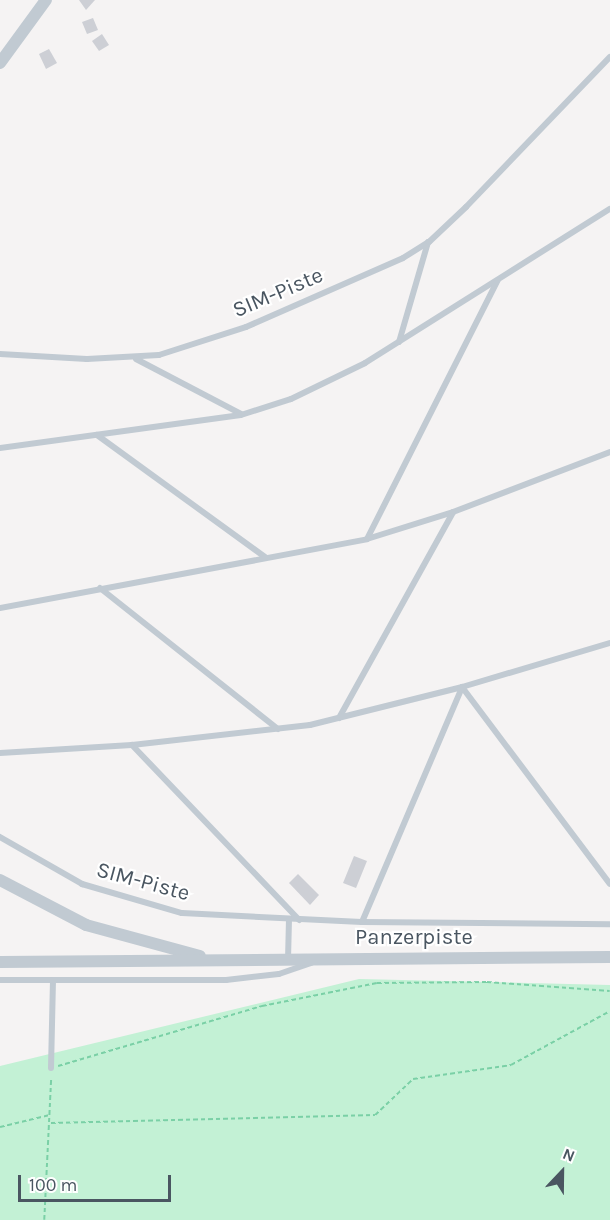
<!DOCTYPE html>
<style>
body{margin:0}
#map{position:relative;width:610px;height:1220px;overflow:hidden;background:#f5f3f3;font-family:Karla,sans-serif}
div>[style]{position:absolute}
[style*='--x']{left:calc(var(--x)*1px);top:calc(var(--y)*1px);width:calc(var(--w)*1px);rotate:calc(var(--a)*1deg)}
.green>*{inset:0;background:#c3f1d5}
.building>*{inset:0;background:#cdcfd5}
.path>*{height:1.5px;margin-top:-0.75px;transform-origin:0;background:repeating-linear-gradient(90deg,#7ad0a6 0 4.5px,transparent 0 7.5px)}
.lane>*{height:6px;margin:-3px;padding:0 3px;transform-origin:3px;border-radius:3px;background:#c1cad2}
.street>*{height:12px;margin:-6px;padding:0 6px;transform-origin:6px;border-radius:6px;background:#c1cad2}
span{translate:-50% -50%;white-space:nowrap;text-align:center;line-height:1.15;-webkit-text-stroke:4.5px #fff;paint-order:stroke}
.street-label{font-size:22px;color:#4a5661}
.north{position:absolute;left:532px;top:1142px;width:60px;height:60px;-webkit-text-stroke:4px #fff;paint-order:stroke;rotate:22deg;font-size:16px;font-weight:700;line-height:24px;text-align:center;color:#4a5661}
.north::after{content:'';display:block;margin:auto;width:21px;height:27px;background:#4a5661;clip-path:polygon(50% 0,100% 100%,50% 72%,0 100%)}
.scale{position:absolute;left:18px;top:1175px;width:153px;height:27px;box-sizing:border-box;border:3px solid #4a5661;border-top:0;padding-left:8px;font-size:18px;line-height:21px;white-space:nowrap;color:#4a5661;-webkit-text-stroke:4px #fff;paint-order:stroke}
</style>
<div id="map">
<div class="green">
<div style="clip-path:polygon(359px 979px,610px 985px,610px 1220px,0 1220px,0 1066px)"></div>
</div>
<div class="building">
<div style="clip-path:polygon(79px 0,95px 0,86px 10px)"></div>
<div style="clip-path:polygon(93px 18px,98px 30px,87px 34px,82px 22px)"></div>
<div style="clip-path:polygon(102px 34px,109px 45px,99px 51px,92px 41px)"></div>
<div style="clip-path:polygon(49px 49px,57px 63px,46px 69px,39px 54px)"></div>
<div style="clip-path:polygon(354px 856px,367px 861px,356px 888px,343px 883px)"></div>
<div style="clip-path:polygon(298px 874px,319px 895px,310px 905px,289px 883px)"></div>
</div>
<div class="path">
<div style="--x:58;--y:1066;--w:213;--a:-16.4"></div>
<div style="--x:262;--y:1006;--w:117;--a:-11.3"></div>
<div style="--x:377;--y:983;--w:110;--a:-0.5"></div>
<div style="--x:487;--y:982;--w:123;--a:4.2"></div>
<div style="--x:51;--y:1123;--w:324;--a:-1.4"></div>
<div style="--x:375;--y:1115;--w:52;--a:-43.5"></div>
<div style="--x:413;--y:1079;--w:99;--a:-8.1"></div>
<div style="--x:511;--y:1065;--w:113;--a:-28.6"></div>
<div style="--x:0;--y:1127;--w:51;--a:-13.5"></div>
<div style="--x:44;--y:1220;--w:143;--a:-87.2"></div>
</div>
<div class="lane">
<div style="--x:399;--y:342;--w:104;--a:-73.8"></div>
<div style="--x:0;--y:354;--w:87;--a:3.3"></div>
<div style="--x:87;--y:359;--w:72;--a:-3.2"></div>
<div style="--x:159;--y:355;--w:91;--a:-17.8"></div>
<div style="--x:246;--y:327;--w:171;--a:-23.7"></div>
<div style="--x:403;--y:258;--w:31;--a:-32"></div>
<div style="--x:429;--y:242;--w:51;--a:-43.4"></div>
<div style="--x:466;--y:207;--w:208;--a:-46.2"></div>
<div style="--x:136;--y:359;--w:119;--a:27.6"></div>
<div style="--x:97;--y:435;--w:208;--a:36"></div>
<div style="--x:0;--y:448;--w:243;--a:-7.8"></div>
<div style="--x:241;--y:415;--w:52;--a:-17.7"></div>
<div style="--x:291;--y:399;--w:82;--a:-25.9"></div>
<div style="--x:365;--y:363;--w:289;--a:-32.2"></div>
<div style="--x:367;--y:539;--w:290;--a:-63.2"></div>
<div style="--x:100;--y:588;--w:227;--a:38.4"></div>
<div style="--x:0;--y:608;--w:373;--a:-10.6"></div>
<div style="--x:367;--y:539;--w:90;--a:-17.4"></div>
<div style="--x:453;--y:512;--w:168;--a:-20.9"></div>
<div style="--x:462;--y:687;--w:246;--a:53.1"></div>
<div style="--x:339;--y:718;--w:235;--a:-61"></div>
<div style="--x:132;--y:745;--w:242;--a:46.3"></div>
<div style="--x:0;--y:753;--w:132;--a:-3.5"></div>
<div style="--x:132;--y:745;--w:179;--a:-6.4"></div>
<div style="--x:310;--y:725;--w:157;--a:-14"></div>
<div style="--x:462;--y:687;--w:154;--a:-16.6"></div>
<div style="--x:0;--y:837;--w:95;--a:29.8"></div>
<div style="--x:82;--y:884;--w:104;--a:16.2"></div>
<div style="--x:182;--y:913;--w:180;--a:2.9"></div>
<div style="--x:362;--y:922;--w:248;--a:0.5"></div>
<div style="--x:362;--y:922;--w:255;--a:-66.9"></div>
<div style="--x:288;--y:960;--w:41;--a:-88.6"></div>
<div style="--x:0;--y:980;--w:53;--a:0"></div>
<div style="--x:53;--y:980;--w:88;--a:91.3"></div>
<div style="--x:53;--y:980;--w:173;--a:0"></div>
<div style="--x:226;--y:980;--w:53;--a:-6.5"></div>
<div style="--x:279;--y:974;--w:34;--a:-19"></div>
</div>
<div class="street">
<div style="--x:0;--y:63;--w:78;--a:-53.9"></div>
<div style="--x:0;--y:880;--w:97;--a:27.6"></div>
<div style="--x:86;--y:925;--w:118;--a:15.2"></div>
<div style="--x:0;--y:962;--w:610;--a:-0.47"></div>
</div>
<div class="street-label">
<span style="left:278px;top:293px;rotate:-23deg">SIM-Piste</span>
<span style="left:143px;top:882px;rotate:15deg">SIM-Piste</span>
<span style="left:414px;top:938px">Panzerpiste</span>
</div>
<div class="north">N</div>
<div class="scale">100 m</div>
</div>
